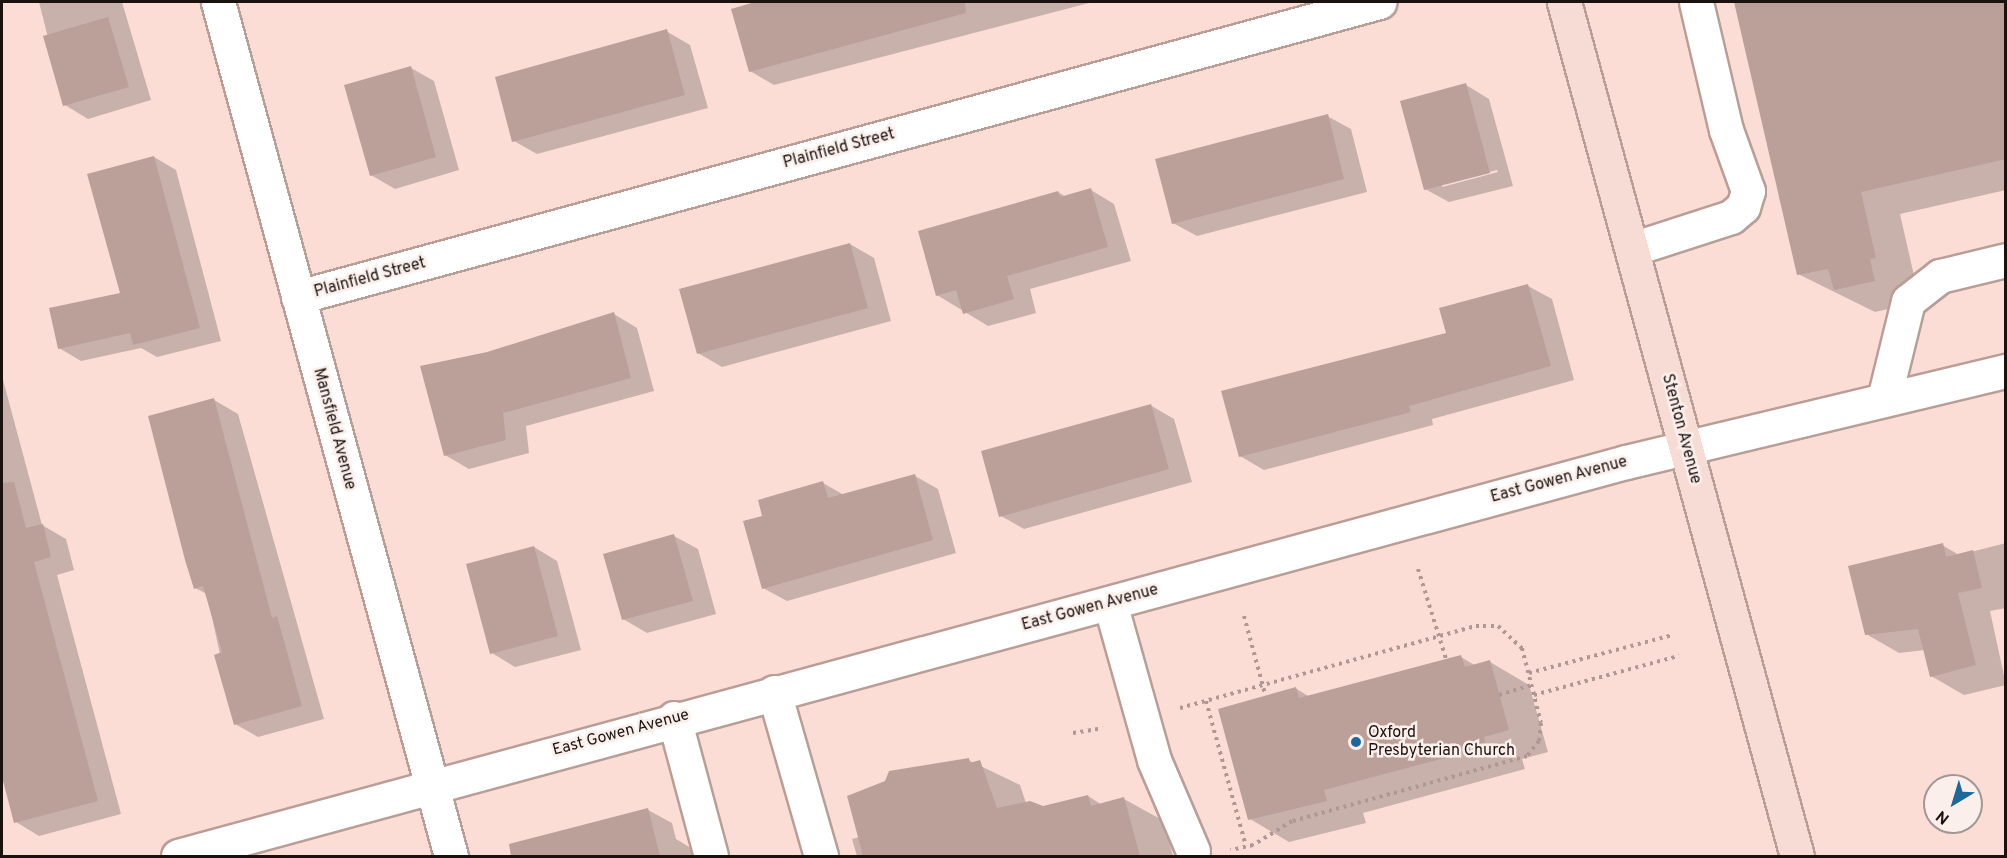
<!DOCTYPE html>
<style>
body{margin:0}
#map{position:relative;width:2007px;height:858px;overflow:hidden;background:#fbddd6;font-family:Overpass,sans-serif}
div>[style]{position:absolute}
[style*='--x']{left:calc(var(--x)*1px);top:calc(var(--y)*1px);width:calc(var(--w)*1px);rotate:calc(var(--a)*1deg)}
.shadow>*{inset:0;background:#0003}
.building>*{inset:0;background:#bba099}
.path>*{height:4px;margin-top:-2px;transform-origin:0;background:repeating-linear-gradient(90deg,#af9893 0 3px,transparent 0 7.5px)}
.roads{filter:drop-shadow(2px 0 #b99e97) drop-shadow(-2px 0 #b99e97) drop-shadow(0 2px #b99e97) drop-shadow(0 -2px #b99e97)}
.minor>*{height:33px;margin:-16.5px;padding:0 16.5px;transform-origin:16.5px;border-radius:16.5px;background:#fff}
.major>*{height:33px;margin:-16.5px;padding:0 16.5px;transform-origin:16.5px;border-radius:16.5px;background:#f7dcd5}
.dots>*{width:16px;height:16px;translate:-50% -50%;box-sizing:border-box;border:3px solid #fbefec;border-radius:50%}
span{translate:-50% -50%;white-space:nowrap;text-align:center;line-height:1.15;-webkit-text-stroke:5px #fbefec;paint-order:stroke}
.street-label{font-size:16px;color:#1b120f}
.poi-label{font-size:16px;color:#1b120f}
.left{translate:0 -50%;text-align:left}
.frame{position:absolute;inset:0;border:3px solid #1b120f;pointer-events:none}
.north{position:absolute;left:1923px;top:774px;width:60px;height:60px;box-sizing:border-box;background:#fbefec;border:2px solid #a19794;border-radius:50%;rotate:218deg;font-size:16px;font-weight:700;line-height:24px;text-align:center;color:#1b120f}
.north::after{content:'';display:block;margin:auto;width:21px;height:27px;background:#1f689c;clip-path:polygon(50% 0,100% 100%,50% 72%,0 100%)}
</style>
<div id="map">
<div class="shadow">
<div style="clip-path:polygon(39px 2px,122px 2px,151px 100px,88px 119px,65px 105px)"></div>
<div style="clip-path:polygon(763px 2px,1093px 2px,774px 85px,750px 71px,733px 10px)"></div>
<div style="clip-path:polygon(1735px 2px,2006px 2px,2006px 190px,1900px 214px,1915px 280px,1914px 303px,1875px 312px,1798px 274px)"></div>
<div style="clip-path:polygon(666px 31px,690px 45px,708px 108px,537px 154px,514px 141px)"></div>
<div style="clip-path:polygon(411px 68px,434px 81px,459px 170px,395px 189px,371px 175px)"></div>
<div style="clip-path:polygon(evenodd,1466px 85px,1489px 99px,1513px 186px,1449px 202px,1425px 189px,1466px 85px,1497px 170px,1498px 172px,1442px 187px,1442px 184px,1497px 170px)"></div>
<div style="clip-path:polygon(1327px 116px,1351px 129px,1367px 192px,1197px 236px,1173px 223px)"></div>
<div style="clip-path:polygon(154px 157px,176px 170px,221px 341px,157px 357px,141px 348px,81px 361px,59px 348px,121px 294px)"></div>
<div style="clip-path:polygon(1091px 190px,1114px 204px,1131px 261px,1030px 289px,1036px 313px,988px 326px,937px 295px,1058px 192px,1066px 197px)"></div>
<div style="clip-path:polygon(850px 244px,874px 258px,891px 321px,722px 367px,698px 353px)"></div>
<div style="clip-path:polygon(1528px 286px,1552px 299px,1574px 380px,1432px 419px,1433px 425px,1264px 470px,1240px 456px)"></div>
<div style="clip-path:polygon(614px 314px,637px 328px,654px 391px,526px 426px,529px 453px,469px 469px,445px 455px,488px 353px)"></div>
<div style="clip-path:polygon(2px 376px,42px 525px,66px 539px,74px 570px,57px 575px,121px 814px,39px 836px,16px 822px,2px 770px)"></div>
<div style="clip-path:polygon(214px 400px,238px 414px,324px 719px,258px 737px,235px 724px,207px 594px,195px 588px)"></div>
<div style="clip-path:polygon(1150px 405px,1174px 419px,1192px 482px,1024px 529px,1001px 516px)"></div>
<div style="clip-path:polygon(915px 476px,938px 489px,956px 553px,787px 601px,763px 588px,764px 517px,823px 483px,844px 495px)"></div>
<div style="clip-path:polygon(674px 536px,698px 549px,716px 614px,647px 633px,623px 619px)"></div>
<div style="clip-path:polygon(2006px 543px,2006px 608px,1990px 611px,2006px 685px,1964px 695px,1931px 676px,1925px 650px,1899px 653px,1866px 634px,1942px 545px,1959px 555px)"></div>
<div style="clip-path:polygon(534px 547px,557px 561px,581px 650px,515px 667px,492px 653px)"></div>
<div style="clip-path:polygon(1461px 657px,1476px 666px,1490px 662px,1529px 685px,1548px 752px,1522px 759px,1525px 769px,1363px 813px,1366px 823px,1289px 842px,1250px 819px,1295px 688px,1310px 697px)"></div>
<div style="clip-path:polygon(968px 760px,1020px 785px,1026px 803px,1043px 808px,1088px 796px,1102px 805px,1124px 799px,1164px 821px,1173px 856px,857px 856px,852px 839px,859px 837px,848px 797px)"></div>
<div style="clip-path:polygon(648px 810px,672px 823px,676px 839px,704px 856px,571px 856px,565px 831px)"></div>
</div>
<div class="building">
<div style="clip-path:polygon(755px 2px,965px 2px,966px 13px,749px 72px,731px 9px)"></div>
<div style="clip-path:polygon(1734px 2px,2006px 2px,2006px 159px,1861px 192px,1876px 258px,1870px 259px,1875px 281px,1834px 290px,1828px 269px,1797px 275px)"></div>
<div style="clip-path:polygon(108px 17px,129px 87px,63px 106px,43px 36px)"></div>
<div style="clip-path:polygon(667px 29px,685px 95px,512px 142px,495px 77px)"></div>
<div style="clip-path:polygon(411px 66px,436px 157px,370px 176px,344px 85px)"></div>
<div style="clip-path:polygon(1466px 83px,1490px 173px,1424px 190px,1400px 101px)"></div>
<div style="clip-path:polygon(1328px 114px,1344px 179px,1172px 224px,1155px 159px)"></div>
<div style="clip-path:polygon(154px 156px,200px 328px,133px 345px,130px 333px,58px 349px,49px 308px,120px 293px,87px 174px)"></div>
<div style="clip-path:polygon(1091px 188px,1108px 247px,1007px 276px,1014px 299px,963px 314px,956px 290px,936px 296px,918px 231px,1058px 191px,1060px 197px)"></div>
<div style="clip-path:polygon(850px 243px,868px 308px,697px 354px,679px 289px)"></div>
<div style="clip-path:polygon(1528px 284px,1551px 366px,1409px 406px,1411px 412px,1239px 457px,1221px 391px,1446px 333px,1439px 308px)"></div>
<div style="clip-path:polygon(614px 312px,631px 378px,503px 413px,506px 440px,444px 456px,420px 366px,487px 352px)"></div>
<div style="clip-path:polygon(214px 398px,272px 618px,277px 616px,302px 706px,234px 725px,214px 655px,222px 652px,203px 586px,194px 589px,185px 560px,148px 416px)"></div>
<div style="clip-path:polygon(1151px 404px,1169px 469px,999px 517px,981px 451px)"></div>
<div style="clip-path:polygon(915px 474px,933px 540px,762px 589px,743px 521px,762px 516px,758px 500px,823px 481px,828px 498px)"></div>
<div style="clip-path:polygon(14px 482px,26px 528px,43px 524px,51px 557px,34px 562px,98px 801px,14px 823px,2px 777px,2px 483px)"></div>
<div style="clip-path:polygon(674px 534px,693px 601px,622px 620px,603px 554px)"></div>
<div style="clip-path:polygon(1943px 543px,1946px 557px,1973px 550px,1982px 588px,1958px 593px,1976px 665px,1930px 677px,1918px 629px,1865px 635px,1848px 566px)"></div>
<div style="clip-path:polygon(534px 546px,558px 636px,490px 654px,466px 564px)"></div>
<div style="clip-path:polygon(1461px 655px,1465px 667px,1490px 660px,1509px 730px,1484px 737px,1486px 747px,1324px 790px,1327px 801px,1248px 820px,1218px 709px,1296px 687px,1299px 698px)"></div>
<div style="clip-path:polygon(969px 758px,970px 763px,980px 760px,997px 808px,1030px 801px,1043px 806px,1088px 795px,1091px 806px,1124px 797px,1140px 856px,863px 856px,847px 796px,885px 781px,889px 771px)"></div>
<div style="clip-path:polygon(648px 808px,660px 856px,511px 856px,509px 844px)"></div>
</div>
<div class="path">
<div style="--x:1418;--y:569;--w:94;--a:72.7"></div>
<div style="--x:1244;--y:616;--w:81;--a:74.9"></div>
<div style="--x:1529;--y:673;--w:149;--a:-14.8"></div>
<div style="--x:1499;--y:695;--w:34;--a:-17"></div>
<div style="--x:1534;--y:695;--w:150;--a:-15.1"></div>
<div style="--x:1206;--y:701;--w:150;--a:74.6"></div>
<div style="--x:1180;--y:708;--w:307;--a:-15.5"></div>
<div style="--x:1476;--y:626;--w:22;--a:0"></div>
<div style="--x:1498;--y:626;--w:33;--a:43"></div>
<div style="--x:1522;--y:648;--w:77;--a:75.8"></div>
<div style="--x:1541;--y:723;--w:18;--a:96"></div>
<div style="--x:1539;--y:741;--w:19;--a:129"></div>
<div style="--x:1527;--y:756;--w:244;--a:164.5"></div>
<div style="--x:1292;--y:821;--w:46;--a:148.4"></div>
<div style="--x:1253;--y:845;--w:23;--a:167"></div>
<div style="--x:1073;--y:733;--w:30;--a:-9"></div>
</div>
<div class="roads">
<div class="minor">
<div style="--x:218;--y:2;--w:885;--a:74.74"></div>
<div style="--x:1632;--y:249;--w:104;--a:-17.9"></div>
<div style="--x:1731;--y:217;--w:16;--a:-40"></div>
<div style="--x:1743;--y:207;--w:17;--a:-73"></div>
<div style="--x:1748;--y:191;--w:65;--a:-109.8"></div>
<div style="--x:1726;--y:130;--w:131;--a:-103.2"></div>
<div style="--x:298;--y:297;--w:1121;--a:-15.26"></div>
<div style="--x:1884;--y:399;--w:101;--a:-76.2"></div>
<div style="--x:1908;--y:301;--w:41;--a:-38"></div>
<div style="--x:1940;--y:276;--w:68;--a:-13.6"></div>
<div style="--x:1110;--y:603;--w:163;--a:74.3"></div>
<div style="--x:1154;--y:760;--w:99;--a:66.8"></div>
<div style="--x:774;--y:692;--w:171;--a:74"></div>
<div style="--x:674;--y:718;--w:143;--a:75"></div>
<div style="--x:178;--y:856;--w:1501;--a:-15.22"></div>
<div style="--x:1626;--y:462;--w:391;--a:-13.5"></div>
</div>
<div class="major">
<div style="--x:1564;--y:2;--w:885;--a:74.74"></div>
</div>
</div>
<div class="dots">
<div style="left:1356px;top:742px;background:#1f689c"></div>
</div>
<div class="street-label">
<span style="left:839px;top:149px;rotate:-15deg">Plainfield Street</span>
<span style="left:370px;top:278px;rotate:-15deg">Plainfield Street</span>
<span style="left:334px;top:429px;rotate:75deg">Mansfield Avenue</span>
<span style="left:1681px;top:429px;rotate:75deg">Stenton Avenue</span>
<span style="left:1559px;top:480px;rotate:-15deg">East Gowen Avenue</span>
<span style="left:1090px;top:608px;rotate:-15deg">East Gowen Avenue</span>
<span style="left:621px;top:733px;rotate:-15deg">East Gowen Avenue</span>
</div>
<div class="poi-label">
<span class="left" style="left:1368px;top:742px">Oxford<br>Presbyterian Church</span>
</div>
<div class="frame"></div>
<div class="north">N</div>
</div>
